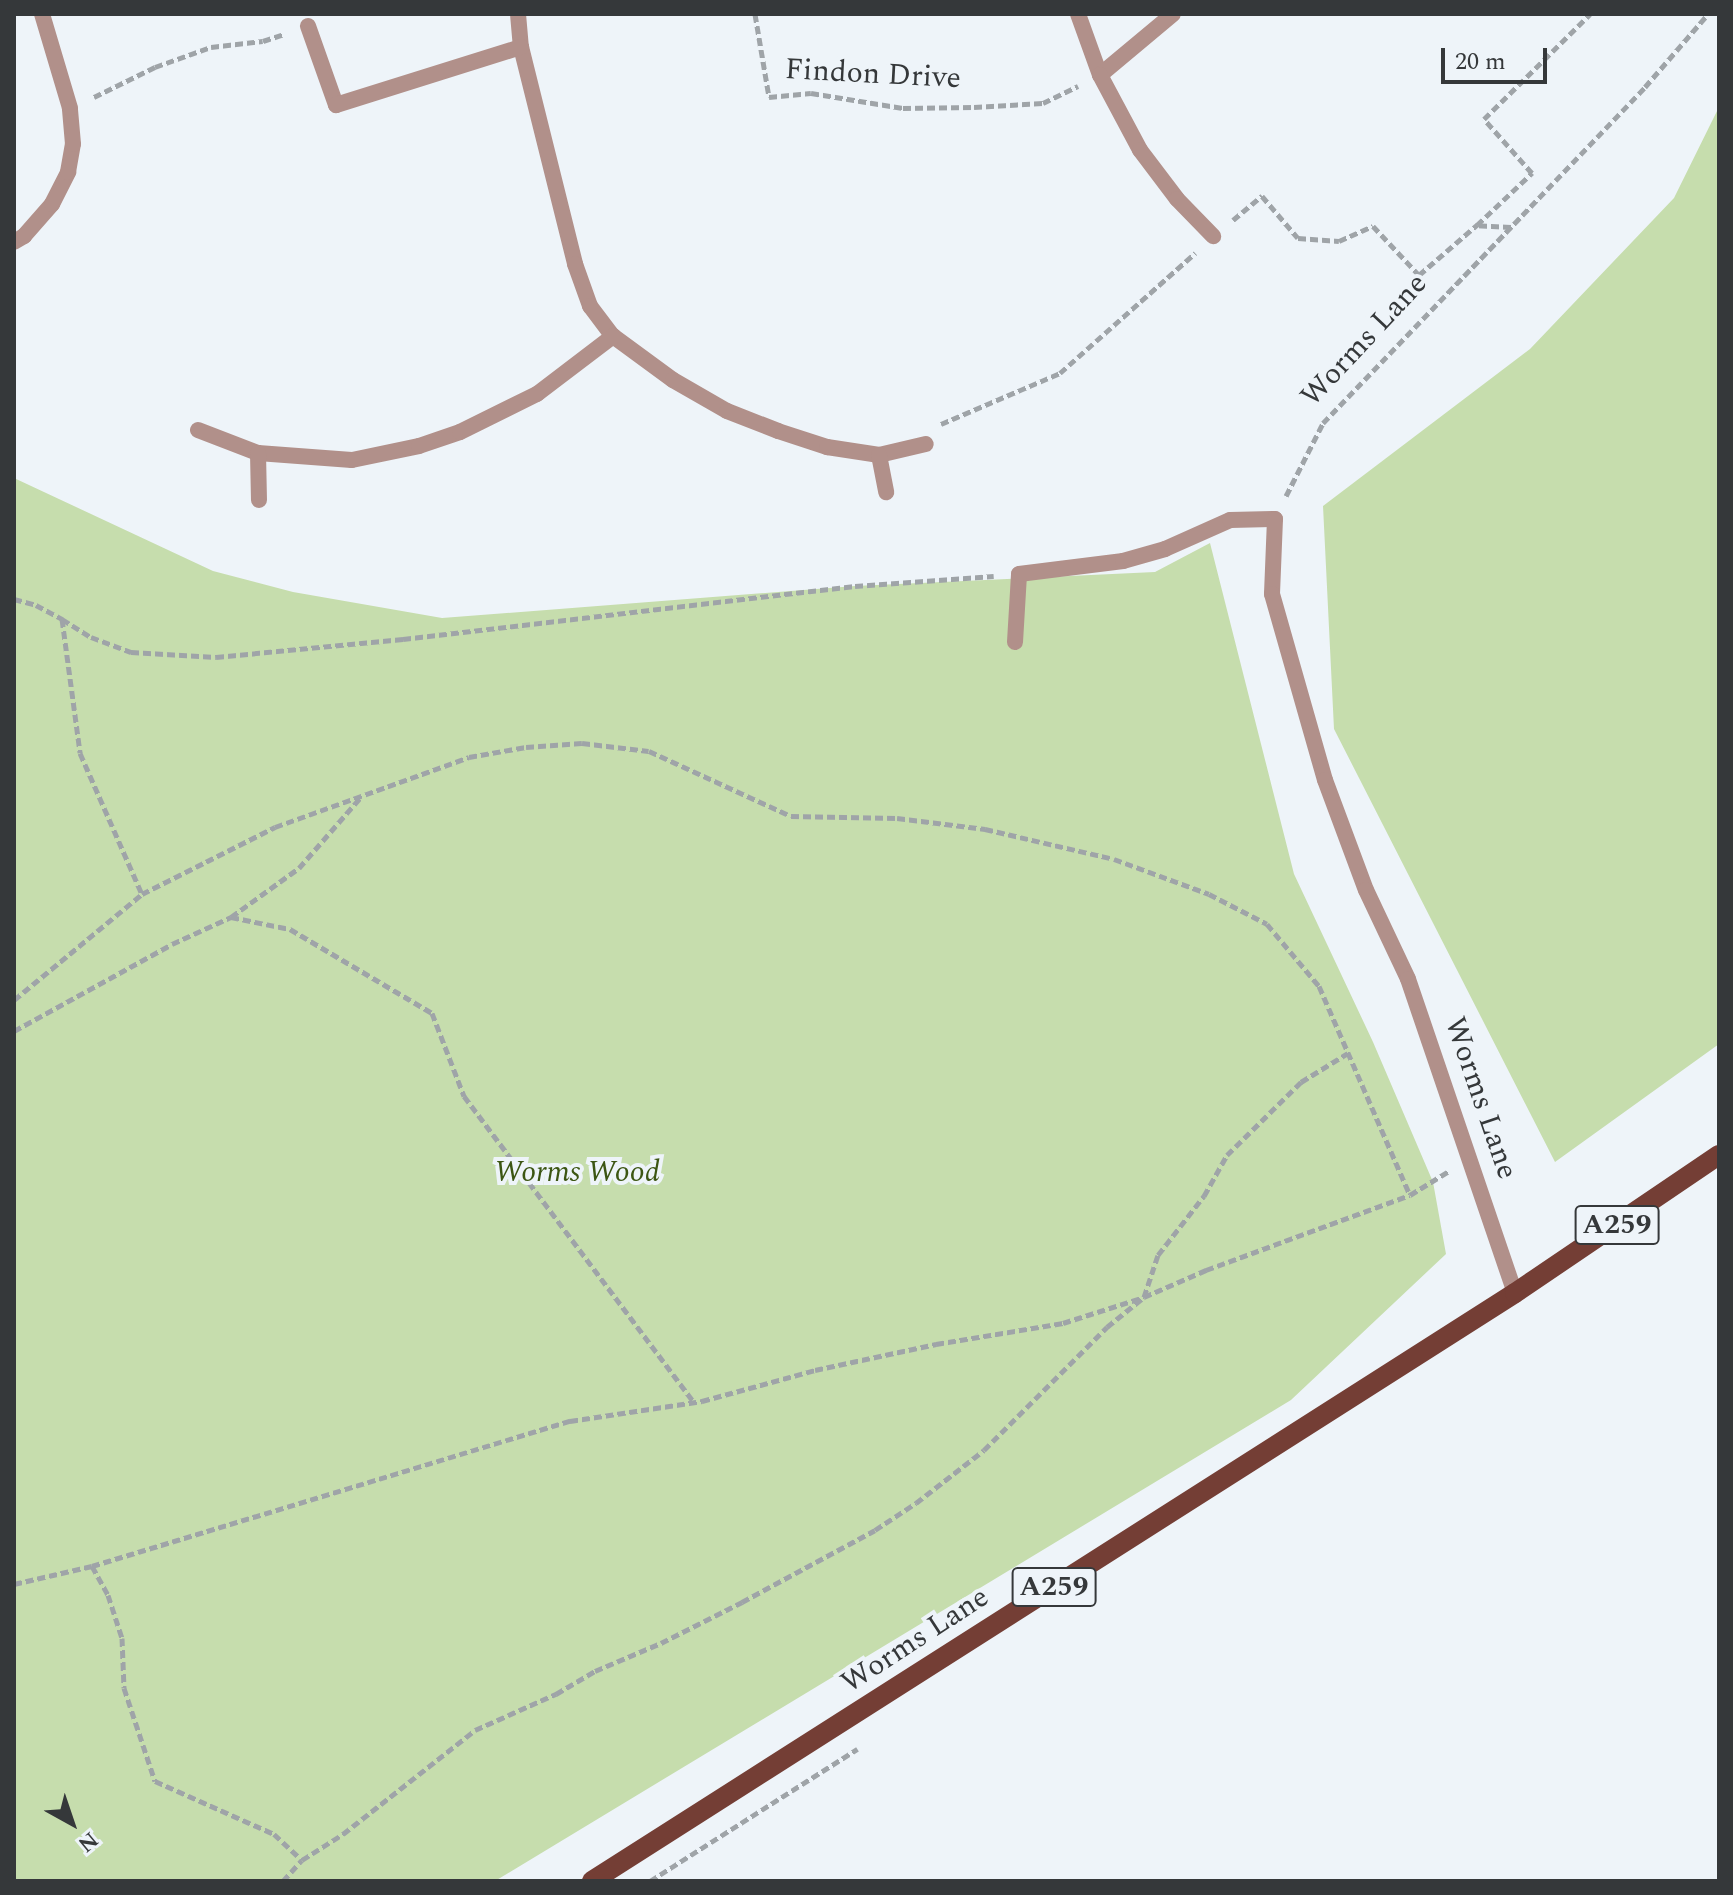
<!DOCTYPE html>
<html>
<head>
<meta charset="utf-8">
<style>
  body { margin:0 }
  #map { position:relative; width:1733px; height:1895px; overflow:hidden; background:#eef4f9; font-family:Spectral,serif }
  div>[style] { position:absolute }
  .green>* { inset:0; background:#c6ddad }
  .path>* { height:5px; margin-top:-2.5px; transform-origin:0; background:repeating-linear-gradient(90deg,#9fa4a8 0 8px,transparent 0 12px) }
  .lane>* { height:16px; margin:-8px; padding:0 8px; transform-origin:8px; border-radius:8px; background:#b1908a }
  .street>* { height:16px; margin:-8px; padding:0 8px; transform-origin:8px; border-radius:8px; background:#b1908a }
  .primary>* { height:20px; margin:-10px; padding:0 10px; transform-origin:10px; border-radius:10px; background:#743e35 }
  span { translate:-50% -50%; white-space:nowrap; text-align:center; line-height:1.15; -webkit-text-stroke:8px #eef4f9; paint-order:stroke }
  .shield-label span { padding:2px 6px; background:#eef4f9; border:2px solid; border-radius:6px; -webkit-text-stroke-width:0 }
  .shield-label { font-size:28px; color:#35383a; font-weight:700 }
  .street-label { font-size:30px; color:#35383a }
  .park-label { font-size:30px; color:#3c5613; font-style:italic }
  .frame { position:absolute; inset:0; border:16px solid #35383a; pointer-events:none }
  .north { position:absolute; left:32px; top:1783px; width:80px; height:80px; -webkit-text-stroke:6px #eef4f9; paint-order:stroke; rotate:140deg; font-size:22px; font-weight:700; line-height:32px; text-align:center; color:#35383a }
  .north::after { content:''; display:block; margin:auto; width:28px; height:36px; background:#35383a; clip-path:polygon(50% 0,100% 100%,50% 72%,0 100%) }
  .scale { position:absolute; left:1441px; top:48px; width:106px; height:36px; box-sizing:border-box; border:4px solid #35383a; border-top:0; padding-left:10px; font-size:24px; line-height:28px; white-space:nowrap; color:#35383a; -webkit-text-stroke:6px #eef4f9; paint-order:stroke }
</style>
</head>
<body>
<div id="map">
  <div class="green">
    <i style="clip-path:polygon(1719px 107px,1719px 1044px,1555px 1162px,1334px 729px,1323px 506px,1530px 349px,1674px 198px)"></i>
    <i style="clip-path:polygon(14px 478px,213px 571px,293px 592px,442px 618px,855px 586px,1155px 572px,1210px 543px,1294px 874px,1373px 1042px,1433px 1182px,1446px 1254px,1291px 1400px,495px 1881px,14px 1881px)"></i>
  </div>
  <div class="path">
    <i style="left:755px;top:14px;width:84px;rotate:80.4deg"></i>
    <i style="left:769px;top:97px;width:42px;rotate:-5.4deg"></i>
    <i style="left:811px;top:93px;width:93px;rotate:9.3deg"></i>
    <i style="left:903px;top:108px;width:71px;rotate:-0.8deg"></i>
    <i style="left:974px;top:107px;width:69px;rotate:-3.3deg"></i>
    <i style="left:1043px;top:103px;width:39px;rotate:-26deg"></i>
    <i style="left:94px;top:97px;width:68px;rotate:-26.2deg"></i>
    <i style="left:155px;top:67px;width:59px;rotate:-19.7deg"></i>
    <i style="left:211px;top:47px;width:52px;rotate:-6.6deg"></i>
    <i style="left:263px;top:41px;width:22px;rotate:-18deg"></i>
    <i style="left:1233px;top:220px;width:38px;rotate:-40deg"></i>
    <i style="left:1262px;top:196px;width:55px;rotate:49.4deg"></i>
    <i style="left:1298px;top:238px;width:41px;rotate:4.2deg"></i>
    <i style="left:1339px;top:241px;width:37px;rotate:-24deg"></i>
    <i style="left:1373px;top:226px;width:67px;rotate:46.8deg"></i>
    <i style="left:1419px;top:275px;width:77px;rotate:-40.8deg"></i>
    <i style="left:1511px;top:227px;width:34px;rotate:-177deg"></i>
    <i style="left:1477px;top:225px;width:76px;rotate:-43.4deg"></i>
    <i style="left:1532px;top:173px;width:72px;rotate:-131.6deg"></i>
    <i style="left:1484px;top:119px;width:149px;rotate:-44.7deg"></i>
    <i style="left:941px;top:424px;width:129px;rotate:-23.2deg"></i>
    <i style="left:1060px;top:373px;width:181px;rotate:-41.6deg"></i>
    <i style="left:1286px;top:496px;width:82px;rotate:-63.1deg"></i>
    <i style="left:1323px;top:423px;width:465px;rotate:-46.2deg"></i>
    <i style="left:1645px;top:87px;width:96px;rotate:-49.2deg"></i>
    <i style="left:14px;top:599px;width:23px;rotate:15deg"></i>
    <i style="left:36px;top:605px;width:30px;rotate:28deg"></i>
    <i style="left:62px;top:619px;width:135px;rotate:82.3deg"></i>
    <i style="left:80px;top:753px;width:154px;rotate:66.3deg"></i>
    <i style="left:62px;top:619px;width:34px;rotate:32deg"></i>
    <i style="left:91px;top:637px;width:43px;rotate:20.6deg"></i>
    <i style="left:131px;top:652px;width:85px;rotate:3.4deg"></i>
    <i style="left:216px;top:657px;width:188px;rotate:-5.5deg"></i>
    <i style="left:403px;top:639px;width:455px;rotate:-6.7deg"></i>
    <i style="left:855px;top:586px;width:139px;rotate:-4.1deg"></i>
    <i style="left:231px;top:917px;width:60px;rotate:11.5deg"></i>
    <i style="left:290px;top:929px;width:165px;rotate:30.6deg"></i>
    <i style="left:432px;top:1013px;width:89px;rotate:68.9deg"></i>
    <i style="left:464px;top:1096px;width:383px;rotate:53.1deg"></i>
    <i style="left:14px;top:1000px;width:166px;rotate:-39.6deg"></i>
    <i style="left:142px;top:894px;width:149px;rotate:-26.7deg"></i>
    <i style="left:275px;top:827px;width:206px;rotate:-19.8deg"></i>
    <i style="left:469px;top:757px;width:58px;rotate:-10deg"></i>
    <i style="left:526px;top:747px;width:56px;rotate:-4.1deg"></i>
    <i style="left:582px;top:743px;width:67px;rotate:6.8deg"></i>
    <i style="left:649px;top:751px;width:156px;rotate:24.6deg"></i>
    <i style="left:791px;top:816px;width:106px;rotate:1.1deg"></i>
    <i style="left:897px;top:818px;width:89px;rotate:7.1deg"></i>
    <i style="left:985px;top:829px;width:132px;rotate:13.1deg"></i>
    <i style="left:1114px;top:859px;width:101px;rotate:20.2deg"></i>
    <i style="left:1209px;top:894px;width:65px;rotate:27.3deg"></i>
    <i style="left:1267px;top:924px;width:81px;rotate:50deg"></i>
    <i style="left:1319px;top:986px;width:228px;rotate:66.5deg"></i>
    <i style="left:14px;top:1031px;width:180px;rotate:-28.8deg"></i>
    <i style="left:172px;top:944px;width:65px;rotate:-24.6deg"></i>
    <i style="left:231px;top:917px;width:84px;rotate:-35.8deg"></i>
    <i style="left:299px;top:868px;width:94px;rotate:-48.9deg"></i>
    <i style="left:92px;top:1566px;width:33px;rotate:61deg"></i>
    <i style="left:108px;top:1595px;width:45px;rotate:72deg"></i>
    <i style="left:122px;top:1638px;width:50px;rotate:87.7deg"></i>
    <i style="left:124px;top:1688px;width:98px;rotate:71.6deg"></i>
    <i style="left:155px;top:1781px;width:130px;rotate:24deg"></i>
    <i style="left:274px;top:1834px;width:38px;rotate:43deg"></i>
    <i style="left:302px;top:1860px;width:49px;rotate:-32.4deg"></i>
    <i style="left:343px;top:1834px;width:168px;rotate:-38.2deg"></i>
    <i style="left:475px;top:1730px;width:89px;rotate:-24deg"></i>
    <i style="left:556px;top:1694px;width:45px;rotate:-30.5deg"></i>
    <i style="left:595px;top:1671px;width:72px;rotate:-23deg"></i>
    <i style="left:661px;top:1643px;width:91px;rotate:-26.8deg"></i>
    <i style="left:742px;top:1602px;width:151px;rotate:-28.4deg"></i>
    <i style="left:875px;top:1530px;width:49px;rotate:-33.4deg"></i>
    <i style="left:916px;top:1503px;width:86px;rotate:-37.9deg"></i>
    <i style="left:984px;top:1450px;width:174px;rotate:-45deg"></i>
    <i style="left:1107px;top:1327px;width:48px;rotate:-39deg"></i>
    <i style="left:1144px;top:1297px;width:44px;rotate:-71.6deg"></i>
    <i style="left:1158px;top:1255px;width:75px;rotate:-52.1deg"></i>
    <i style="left:1204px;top:1196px;width:47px;rotate:-60.7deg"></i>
    <i style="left:1227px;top:1155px;width:104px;rotate:-44.6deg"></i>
    <i style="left:1301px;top:1082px;width:55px;rotate:-31.7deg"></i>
    <i style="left:14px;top:1584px;width:80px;rotate:-13deg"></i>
    <i style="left:92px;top:1566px;width:500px;rotate:-16.9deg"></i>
    <i style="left:570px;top:1421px;width:134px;rotate:-8.6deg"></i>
    <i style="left:702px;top:1401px;width:117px;rotate:-15.3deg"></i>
    <i style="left:815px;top:1370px;width:124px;rotate:-12.1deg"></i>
    <i style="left:936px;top:1344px;width:129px;rotate:-9.4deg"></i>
    <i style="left:1063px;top:1323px;width:85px;rotate:-17.8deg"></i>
    <i style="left:1144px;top:1297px;width:68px;rotate:-23.5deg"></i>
    <i style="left:1206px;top:1270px;width:217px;rotate:-20.2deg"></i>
    <i style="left:1410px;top:1195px;width:46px;rotate:-31.6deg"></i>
    <i style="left:283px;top:1881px;width:28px;rotate:-48deg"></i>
    <i style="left:650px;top:1881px;width:246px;rotate:-32.5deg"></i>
  </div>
  <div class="lane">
    <i style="left:1015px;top:642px;width:68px;rotate:-86.6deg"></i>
    <i style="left:1019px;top:574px;width:105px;rotate:-7.1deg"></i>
    <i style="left:1123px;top:561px;width:44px;rotate:-15.9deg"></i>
    <i style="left:1165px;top:549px;width:71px;rotate:-24deg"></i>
    <i style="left:1230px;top:520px;width:45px;rotate:-1.3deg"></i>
    <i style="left:1275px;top:519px;width:75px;rotate:92.3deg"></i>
    <i style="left:1272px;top:594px;width:193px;rotate:74.1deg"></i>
    <i style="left:1325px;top:780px;width:117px;rotate:69.6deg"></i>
    <i style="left:1366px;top:890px;width:98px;rotate:64.7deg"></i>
    <i style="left:1408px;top:979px;width:332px;rotate:71.2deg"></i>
  </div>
  <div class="street">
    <i style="left:518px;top:14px;width:33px;rotate:85deg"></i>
    <i style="left:521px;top:47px;width:224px;rotate:76deg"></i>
    <i style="left:575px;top:264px;width:45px;rotate:70.3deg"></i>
    <i style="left:590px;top:306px;width:38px;rotate:53deg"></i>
    <i style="left:613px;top:336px;width:74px;rotate:36.3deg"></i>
    <i style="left:673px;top:380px;width:62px;rotate:29.9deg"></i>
    <i style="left:727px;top:411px;width:55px;rotate:21.4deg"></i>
    <i style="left:778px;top:431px;width:52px;rotate:18.1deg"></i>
    <i style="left:827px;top:447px;width:53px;rotate:8.7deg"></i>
    <i style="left:879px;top:455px;width:48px;rotate:-13.2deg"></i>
    <i style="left:1078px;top:14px;width:65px;rotate:70.2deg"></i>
    <i style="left:1100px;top:75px;width:95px;rotate:-39.9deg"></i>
    <i style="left:308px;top:26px;width:84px;rotate:70.5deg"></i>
    <i style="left:336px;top:105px;width:194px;rotate:-17.4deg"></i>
    <i style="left:1100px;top:75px;width:85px;rotate:61.9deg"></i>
    <i style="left:1140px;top:150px;width:61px;rotate:52.9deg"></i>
    <i style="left:1177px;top:199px;width:52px;rotate:45.8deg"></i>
    <i style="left:14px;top:242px;width:12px;rotate:-31deg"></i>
    <i style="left:24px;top:236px;width:43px;rotate:-48.8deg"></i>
    <i style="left:52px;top:204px;width:36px;rotate:-63deg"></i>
    <i style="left:68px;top:172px;width:28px;rotate:-80deg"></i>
    <i style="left:73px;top:144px;width:36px;rotate:-95deg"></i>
    <i style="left:70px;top:108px;width:98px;rotate:-106.6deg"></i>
    <i style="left:198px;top:430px;width:64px;rotate:21deg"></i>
    <i style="left:258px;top:453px;width:94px;rotate:4.3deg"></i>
    <i style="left:352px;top:460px;width:68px;rotate:-11.8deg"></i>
    <i style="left:419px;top:446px;width:43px;rotate:-18.9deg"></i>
    <i style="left:460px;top:432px;width:86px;rotate:-26.3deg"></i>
    <i style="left:537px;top:394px;width:96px;rotate:-37.3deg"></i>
    <i style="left:258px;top:453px;width:47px;rotate:88.8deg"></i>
    <i style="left:879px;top:455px;width:38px;rotate:79deg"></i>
  </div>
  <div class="primary">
    <i style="left:592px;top:1881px;width:1094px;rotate:-32.5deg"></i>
    <i style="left:1515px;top:1293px;width:246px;rotate:-34.1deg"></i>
  </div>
  <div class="shield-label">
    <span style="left:1617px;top:1225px">A259</span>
    <span style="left:1054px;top:1587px">A259</span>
  </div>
  <div class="street-label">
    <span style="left:873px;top:74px;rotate:3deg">Findon Drive</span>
    <span style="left:1364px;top:340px;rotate:-47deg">Worms Lane</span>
    <span style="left:1481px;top:1098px;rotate:71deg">Worms Lane</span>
    <span style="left:915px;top:1640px;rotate:-33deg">Worms Lane</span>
  </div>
  <div class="park-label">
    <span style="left:577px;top:1172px">Worms Wood</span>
  </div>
  <div class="frame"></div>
  <div class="north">N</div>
  <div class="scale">20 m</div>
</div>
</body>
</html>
